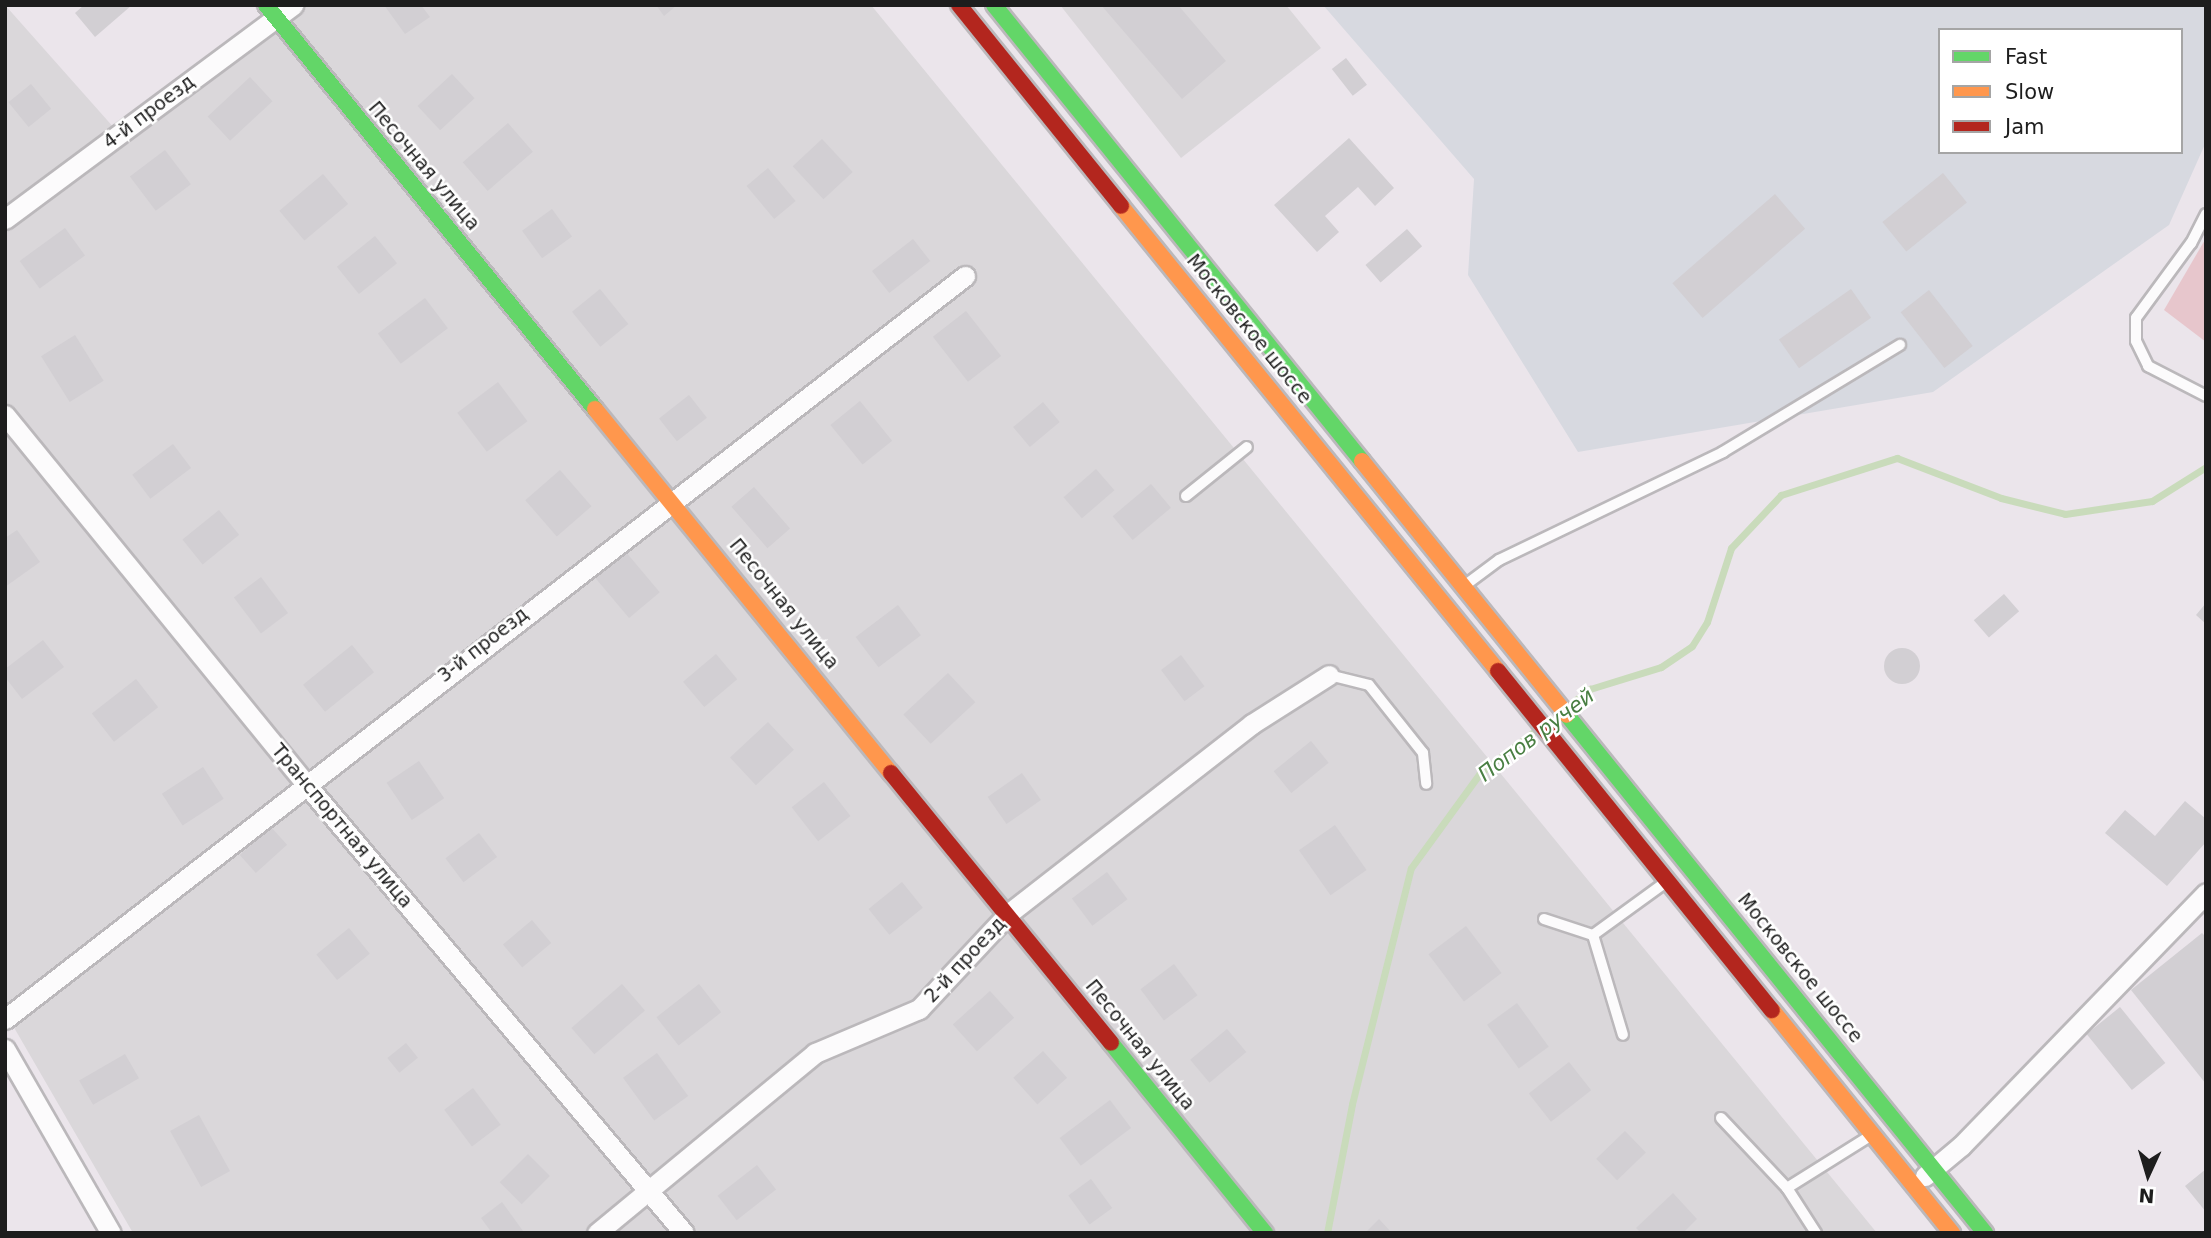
<!DOCTYPE html>
<html>
<head>
<meta charset="utf-8">
<style>
  body { margin:0 }
  #map { position:relative; width:2211px; height:1238px; overflow:hidden; background:#ebe5eb; font-family:"DejaVu Sans",sans-serif }
  div>[style] { position:absolute }
  .residential>* { inset:0; background:#dad7da }
  .industrial>* { inset:0; background:#d7d9e0 }
  .grass>* { inset:0; background:#e7c6cc }
  .stream>* { height:7px; margin:-3.5px; padding:0 3.5px; transform-origin:3.5px; border-radius:3.5px; background:#c9dbbb }
  .building>* { inset:0; background:#d2cfd3; transform-origin:0 0 }
  .round { border-radius:50% }
  .roads { filter:drop-shadow(2px 0 #bbb8bb) drop-shadow(-2px 0 #bbb8bb) drop-shadow(0 2px #bbb8bb) drop-shadow(0 -2px #bbb8bb) }
  .lane>* { height:10px; margin:-5px; padding:0 5px; transform-origin:5px; border-radius:5px; background:#fcfbfc }
  .street>* { height:19px; margin:-9.5px; padding:0 9.5px; transform-origin:9.5px; border-radius:9.5px; background:#fcfbfc }
  .fast>* { height:16px; margin:-8px; padding:0 8px; transform-origin:8px; border-radius:8px; background:#63d668 }
  .slow>* { height:16px; margin:-8px; padding:0 8px; transform-origin:8px; border-radius:8px; background:#ff974d }
  .jam>* { height:16px; margin:-8px; padding:0 8px; transform-origin:8px; border-radius:8px; background:#b3261e }
  span { translate:-50% -50%; white-space:nowrap; text-align:center; line-height:1.15; -webkit-text-stroke:5px #fff; paint-order:stroke }
  .street-label { font-size:19px; color:#1d1d1d }
  .water-label { font-size:21px; color:#497f42; font-style:italic }
  .frame { position:absolute; inset:0; border:7px solid #1d1d1d; pointer-events:none }
  .legend { position:absolute; left:1938px; top:28px; width:245px; height:126px; box-sizing:border-box; background:#fff; border:2px solid #a5a5a5; margin:0; padding:9px 12px; list-style:none; font-size:21px; color:#1d1d1d }
  .legend li { display:flex; align-items:center; gap:14px; height:35px }
  .legend b { width:35px; border:2px solid #a5a5a5 }
  .north { position:absolute; left:2113px; top:1140px; width:70px; height:70px; -webkit-text-stroke:5px #fff; paint-order:stroke; rotate:184deg; font-size:19px; font-weight:700; line-height:28px; text-align:center; color:#1d1d1d }
  .north::after { content:''; display:block; margin:auto; width:24px; height:32px; background:#1d1d1d; clip-path:polygon(50% 0,100% 100%,50% 72%,0 100%) }
</style>
</head>
<body>
<div id="map">
  <div class="residential">
    <i style="clip-path:polygon(5px 5px,123px 138px,303px 5px,871px 5px,1877px 1233px,133px 1233px,5px 1012px)"></i>
    <i style="clip-path:polygon(1060px 5px,1286px 5px,1321px 48px,1181px 158px)"></i>
  </div>
  <div class="industrial">
    <i style="clip-path:polygon(evenodd,1323px 5px,2206px 5px,2206px 142px,2169px 225px,1933px 392px,1578px 452px,1468px 275px,1474px 179px,1323px 5px,1940px 30px,2181px 30px,2181px 152px,1940px 152px,1940px 30px)"></i>
  </div>
  <div class="grass">
    <i style="clip-path:polygon(2206px 238px,2206px 342px,2164px 310px)"></i>
  </div>
  <div class="stream">
    <i style="left:1568px;top:706px;width:28px;rotate:-38deg"></i>
    <i style="left:1590px;top:689px;width:74px;rotate:-17.2deg"></i>
    <i style="left:1661px;top:667px;width:37px;rotate:-34deg"></i>
    <i style="left:1692px;top:646px;width:28px;rotate:-58deg"></i>
    <i style="left:1707px;top:622px;width:78px;rotate:-72deg"></i>
    <i style="left:1731px;top:548px;width:73px;rotate:-46.7deg"></i>
    <i style="left:1781px;top:495px;width:122px;rotate:-17.7deg"></i>
    <i style="left:1897px;top:458px;width:111px;rotate:21deg"></i>
    <i style="left:2001px;top:498px;width:66px;rotate:14deg"></i>
    <i style="left:2065px;top:514px;width:88px;rotate:-8.5deg"></i>
    <i style="left:2152px;top:501px;width:64px;rotate:-32.2deg"></i>
    <i style="left:1327px;top:1233px;width:131px;rotate:-79deg"></i>
    <i style="left:1352px;top:1104px;width:243px;rotate:-76deg"></i>
    <i style="left:1411px;top:868px;width:117px;rotate:-54deg"></i>
    <i style="left:1480px;top:773px;width:71px;rotate:-37.5deg"></i>
  </div>
  <div class="building">
    <i style="clip-path:polygon(84px 5px,132px 5px,95px 37px,75px 13px)"></i>
    <i style="clip-path:polygon(384px 5px,421px 5px,430px 17px,405px 34px)"></i>
    <i style="clip-path:polygon(656px 5px,677px 5px,664px 16px)"></i>
    <i style="clip-path:polygon(1101px 5px,1178px 5px,1226px 61px,1182px 99px)"></i>
    <i style="left:1346px;top:58px;width:34px;height:18px;rotate:52deg"></i>
    <i style="left:452px;top:74px;width:33px;height:47px;rotate:47deg"></i>
    <i style="left:250px;top:77px;width:33px;height:58px;rotate:47deg"></i>
    <i style="left:31px;top:84px;width:32px;height:29px;rotate:51deg"></i>
    <i style="left:508px;top:123px;width:38px;height:60px;rotate:49deg"></i>
    <i style="clip-path:polygon(1349px 138px,1394px 188px,1375px 206px,1358px 187px,1325px 216px,1339px 232px,1317px 252px,1274px 205px)"></i>
    <i style="left:822px;top:139px;width:45px;height:40px;rotate:47deg"></i>
    <i style="left:165px;top:150px;width:43px;height:44px;rotate:53deg"></i>
    <i style="left:768px;top:168px;width:43px;height:28px;rotate:50deg"></i>
    <i style="left:1943px;top:173px;width:38px;height:78px;rotate:51deg"></i>
    <i style="left:323px;top:174px;width:39px;height:57px;rotate:50deg"></i>
    <i style="left:1775px;top:194px;width:46px;height:136px;rotate:49deg"></i>
    <i style="left:552px;top:209px;width:34px;height:37px;rotate:54deg"></i>
    <i style="left:65px;top:228px;width:34px;height:56px;rotate:54deg"></i>
    <i style="left:1407px;top:229px;width:23px;height:55px;rotate:49deg"></i>
    <i style="left:375px;top:236px;width:35px;height:49px;rotate:51deg"></i>
    <i style="left:913px;top:239px;width:28px;height:52px;rotate:52deg"></i>
    <i style="left:600px;top:289px;width:45px;height:36px;rotate:51deg"></i>
    <i style="left:1851px;top:289px;width:35px;height:88px;rotate:55deg"></i>
    <i style="left:1929px;top:290px;width:71px;height:36px;rotate:52deg"></i>
    <i style="left:425px;top:298px;width:38px;height:59px;rotate:53deg"></i>
    <i style="left:966px;top:311px;width:57px;height:42px;rotate:52deg"></i>
    <i style="left:75px;top:335px;width:54px;height:40px;rotate:58deg"></i>
    <i style="left:498px;top:382px;width:49px;height:51px;rotate:53deg"></i>
    <i style="left:689px;top:395px;width:29px;height:38px;rotate:52deg"></i>
    <i style="left:860px;top:401px;width:51px;height:38px;rotate:51deg"></i>
    <i style="left:1043px;top:402px;width:26px;height:39px;rotate:50deg"></i>
    <i style="left:173px;top:444px;width:30px;height:51px;rotate:53deg"></i>
    <i style="left:1096px;top:469px;width:28px;height:43px;rotate:49deg"></i>
    <i style="left:560px;top:470px;width:48px;height:46px;rotate:49deg"></i>
    <i style="left:1151px;top:484px;width:31px;height:50px;rotate:50deg"></i>
    <i style="left:754px;top:487px;width:55px;height:30px;rotate:49deg"></i>
    <i style="left:219px;top:510px;width:32px;height:47px;rotate:51deg"></i>
    <i style="clip-path:polygon(17px 530px,40px 562px,5px 587px,5px 538px)"></i>
    <i style="left:625px;top:551px;width:54px;height:40px;rotate:50deg"></i>
    <i style="left:261px;top:577px;width:45px;height:34px;rotate:53deg"></i>
    <i style="left:2004px;top:594px;width:23px;height:40px;rotate:49deg"></i>
    <i style="clip-path:polygon(2206px 603px,2206px 624px,2196px 615px)"></i>
    <i style="left:898px;top:605px;width:38px;height:53px;rotate:53deg"></i>
    <i style="clip-path:polygon(43px 640px,64px 667px,22px 699px,5px 677px,5px 669px)"></i>
    <i style="left:352px;top:645px;width:35px;height:63px;rotate:51deg"></i>
    <i class="round" style="left:1884px;top:648px;width:36px;height:36px"></i>
    <i style="left:716px;top:654px;width:33px;height:43px;rotate:50deg"></i>
    <i style="left:1181px;top:655px;width:39px;height:25px;rotate:53deg"></i>
    <i style="left:948px;top:673px;width:40px;height:61px;rotate:47deg"></i>
    <i style="left:136px;top:679px;width:36px;height:56px;rotate:52deg"></i>
    <i style="left:768px;top:722px;width:38px;height:52px;rotate:47deg"></i>
    <i style="left:1311px;top:741px;width:28px;height:48px;rotate:51deg"></i>
    <i style="left:419px;top:761px;width:45px;height:39px;rotate:56deg"></i>
    <i style="left:203px;top:767px;width:38px;height:49px;rotate:57deg"></i>
    <i style="left:1022px;top:773px;width:33px;height:42px;rotate:55deg"></i>
    <i style="left:824px;top:782px;width:43px;height:41px;rotate:52deg"></i>
    <i style="clip-path:polygon(2185px 801px,2206px 819px,2206px 842px,2167px 886px,2105px 833px,2125px 810px,2155px 836px)"></i>
    <i style="left:1335px;top:825px;width:55px;height:44px;rotate:55deg"></i>
    <i style="left:271px;top:827px;width:24px;height:42px;rotate:48deg"></i>
    <i style="left:479px;top:833px;width:30px;height:42px;rotate:53deg"></i>
    <i style="left:1107px;top:872px;width:34px;height:44px;rotate:53deg"></i>
    <i style="left:902px;top:882px;width:33px;height:43px;rotate:51deg"></i>
    <i style="left:532px;top:920px;width:30px;height:38px;rotate:50deg"></i>
    <i style="left:1466px;top:926px;width:59px;height:47px;rotate:53deg"></i>
    <i style="left:349px;top:928px;width:33px;height:42px;rotate:51deg"></i>
    <i style="clip-path:polygon(2202px 933px,2206px 937px,2206px 1084px,2131px 990px)"></i>
    <i style="left:1174px;top:964px;width:39px;height:42px;rotate:53deg"></i>
    <i style="left:622px;top:984px;width:35px;height:67px;rotate:49deg"></i>
    <i style="left:699px;top:984px;width:36px;height:54px;rotate:52deg"></i>
    <i style="left:990px;top:991px;width:36px;height:50px;rotate:48deg"></i>
    <i style="left:1517px;top:1003px;width:54px;height:37px;rotate:54deg"></i>
    <i style="left:2120px;top:1007px;width:72px;height:43px;rotate:51deg"></i>
    <i style="left:1227px;top:1029px;width:30px;height:48px;rotate:50deg"></i>
    <i style="left:406px;top:1043px;width:19px;height:24px;rotate:51deg"></i>
    <i style="left:1043px;top:1051px;width:36px;height:40px;rotate:48deg"></i>
    <i style="left:657px;top:1053px;width:53px;height:42px;rotate:54deg"></i>
    <i style="left:125px;top:1054px;width:28px;height:53px;rotate:60deg"></i>
    <i style="left:1569px;top:1062px;width:36px;height:51px;rotate:52deg"></i>
    <i style="left:473px;top:1088px;width:46px;height:36px;rotate:53deg"></i>
    <i style="left:1110px;top:1100px;width:35px;height:63px;rotate:53deg"></i>
    <i style="left:199px;top:1115px;width:64px;height:33px;rotate:61deg"></i>
    <i style="left:1625px;top:1131px;width:30px;height:40px;rotate:46deg"></i>
    <i style="left:528px;top:1154px;width:31px;height:40px;rotate:45deg"></i>
    <i style="left:757px;top:1165px;width:31px;height:50px;rotate:52deg"></i>
    <i style="clip-path:polygon(2206px 1169px,2206px 1212px,2185px 1186px)"></i>
    <i style="left:1091px;top:1179px;width:36px;height:28px;rotate:54deg"></i>
    <i style="clip-path:polygon(1673px 1193px,1697px 1219px,1683px 1233px,1641px 1233px,1636px 1228px)"></i>
    <i style="clip-path:polygon(502px 1202px,523px 1231px,521px 1233px,492px 1233px,481px 1218px)"></i>
    <i style="clip-path:polygon(1379px 1219px,1392px 1233px,1365px 1233px)"></i>
  </div>
  <div class="roads">
    <div class="lane">
      <i style="left:2206px;top:214px;width:33px;rotate:117deg"></i>
      <i style="left:2191px;top:243px;width:93px;rotate:126.3deg"></i>
      <i style="left:2136px;top:318px;width:23px;rotate:90deg"></i>
      <i style="left:2136px;top:341px;width:28px;rotate:64deg"></i>
      <i style="left:2148px;top:366px;width:65px;rotate:27.3deg"></i>
      <i style="left:1186px;top:496px;width:78px;rotate:-38.8deg"></i>
      <i style="left:1464px;top:586px;width:44px;rotate:-36.6deg"></i>
      <i style="left:1499px;top:560px;width:249px;rotate:-25.7deg"></i>
      <i style="left:1723px;top:452px;width:207px;rotate:-31.2deg"></i>
      <i style="left:1329px;top:675px;width:41px;rotate:14deg"></i>
      <i style="left:1369px;top:685px;width:87px;rotate:51.5deg"></i>
      <i style="left:1423px;top:753px;width:31px;rotate:84deg"></i>
      <i style="left:1544px;top:919px;width:52px;rotate:18.1deg"></i>
      <i style="left:1593px;top:935px;width:104px;rotate:73.3deg"></i>
      <i style="left:1593px;top:935px;width:90px;rotate:-36deg"></i>
      <i style="left:1721px;top:1118px;width:96px;rotate:46.7deg"></i>
      <i style="left:1787px;top:1188px;width:54px;rotate:57.2deg"></i>
      <i style="left:1787px;top:1188px;width:98px;rotate:-32.1deg"></i>
    </div>
    <div class="street">
      <i style="left:5px;top:219px;width:359px;rotate:-36.6deg"></i>
      <i style="left:5px;top:415px;width:475px;rotate:50.8deg"></i>
      <i style="left:305px;top:783px;width:588px;rotate:49.9deg"></i>
      <i style="left:5px;top:1019px;width:1214px;rotate:-37.74deg"></i>
      <i style="left:5px;top:1049px;width:212px;rotate:60.1deg"></i>
      <i style="left:1925px;top:1176px;width:47px;rotate:-39.8deg"></i>
      <i style="left:1961px;top:1146px;width:352px;rotate:-45.9deg"></i>
      <i style="left:597px;top:1233px;width:283px;rotate:-39.5deg"></i>
      <i style="left:815px;top:1053px;width:113px;rotate:-22.9deg"></i>
      <i style="left:919px;top:1009px;width:130px;rotate:-46.9deg"></i>
      <i style="left:1008px;top:914px;width:309px;rotate:-37.9deg"></i>
      <i style="left:1252px;top:724px;width:91px;rotate:-32.5deg"></i>
    </div>
    <div class="fast">
      <i style="left:266px;top:5px;width:521px;rotate:50.84deg"></i>
      <i style="left:994px;top:5px;width:586px;rotate:51.1deg"></i>
      <i style="left:1567px;top:715px;width:666px;rotate:51.1deg"></i>
      <i style="left:1111px;top:1043px;width:245px;rotate:51deg"></i>
    </div>
    <div class="slow">
      <i style="left:1121px;top:206px;width:599px;rotate:50.97deg"></i>
      <i style="left:595px;top:409px;width:469px;rotate:50.9deg"></i>
      <i style="left:1362px;top:461px;width:326px;rotate:51.1deg"></i>
      <i style="left:1772px;top:1010px;width:287px;rotate:51.1deg"></i>
    </div>
    <div class="jam">
      <i style="left:959px;top:5px;width:258px;rotate:51.1deg"></i>
      <i style="left:1498px;top:671px;width:436px;rotate:51.1deg"></i>
      <i style="left:891px;top:773px;width:348px;rotate:50.8deg"></i>
    </div>
  </div>
  <div class="street-label">
    <span style="left:149px;top:112px;rotate:-37deg">4-й проезд</span>
    <span style="left:424px;top:166px;rotate:50deg">Песочная улица</span>
    <span style="left:1249px;top:329px;rotate:51deg">Московское шоссе</span>
    <span style="left:784px;top:604px;rotate:51deg">Песочная улица</span>
    <span style="left:483px;top:645px;rotate:-38deg">3-й проезд</span>
    <span style="left:342px;top:826px;rotate:50deg">Транспортная улица</span>
    <span style="left:965px;top:960px;rotate:-47deg">2-й проезд</span>
    <span style="left:1800px;top:968px;rotate:51deg">Московское шоссе</span>
    <span style="left:1140px;top:1045px;rotate:51deg">Песочная улица</span>
  </div>
  <div class="water-label">
    <span style="left:1536px;top:735px;rotate:-37deg">Попов ручей</span>
  </div>
  <div class="frame"></div>
  <ul class="legend">
  <li><b style="height:9px;background:#63d668"></b>Fast</li>
  <li><b style="height:9px;background:#ff974d"></b>Slow</li>
  <li><b style="height:9px;background:#b3261e"></b>Jam</li>
  </ul>
  <div class="north">N</div>
</div>
</body>
</html>
